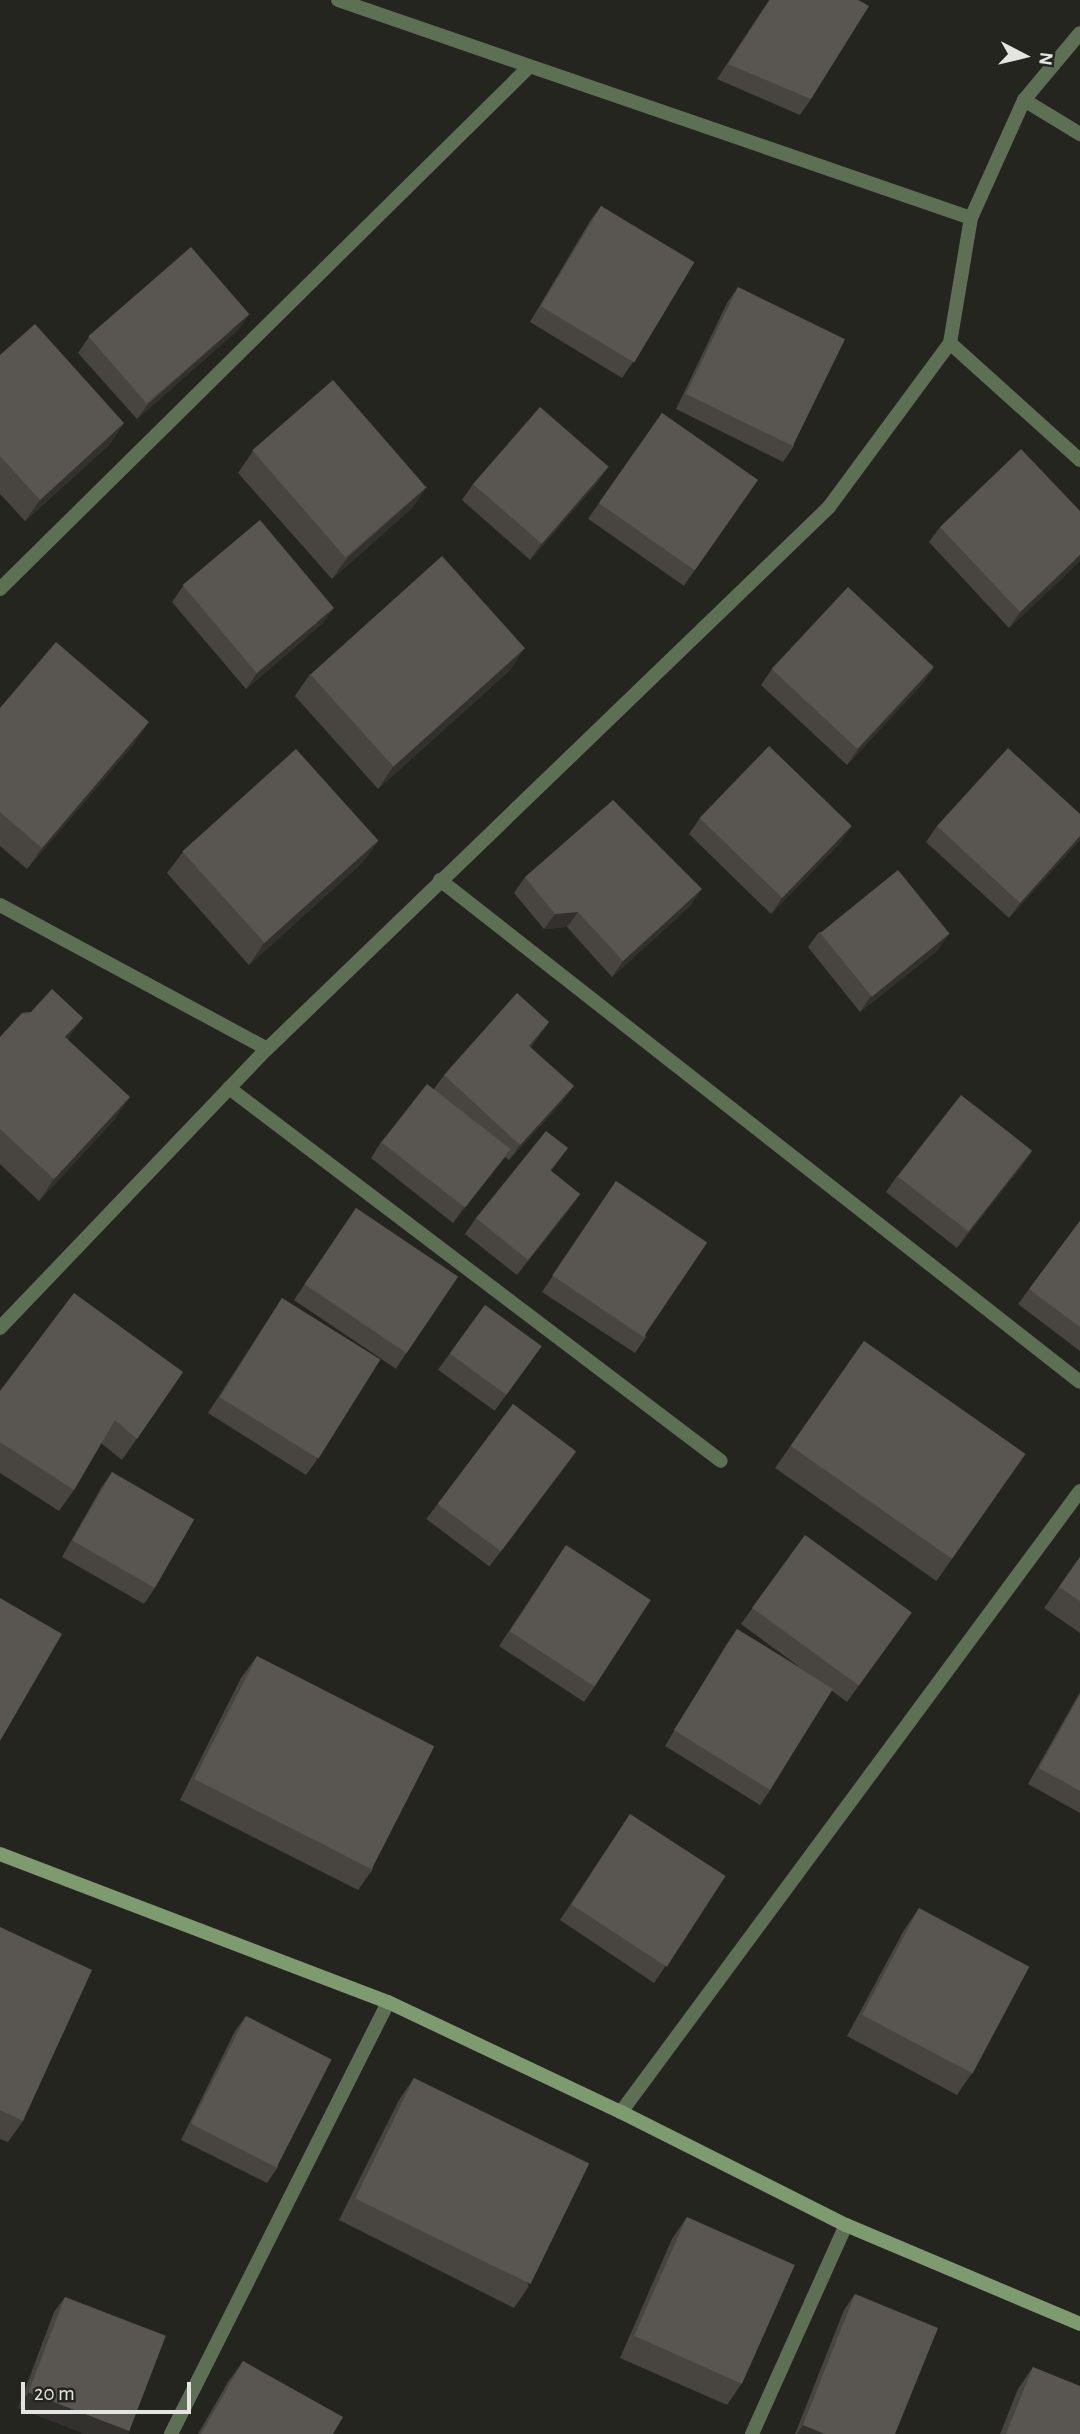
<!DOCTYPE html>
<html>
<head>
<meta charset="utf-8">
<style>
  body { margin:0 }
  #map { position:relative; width:1080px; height:2434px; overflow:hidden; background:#252520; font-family:"Alegreya Sans",sans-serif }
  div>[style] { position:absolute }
  .street>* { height:14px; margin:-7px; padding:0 7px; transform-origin:7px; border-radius:7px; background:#5e7054 }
  .secondary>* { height:14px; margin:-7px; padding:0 7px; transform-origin:7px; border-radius:7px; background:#7e9b6f }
  .wall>* { inset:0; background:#484541; transform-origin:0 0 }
  .shaded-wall>* { inset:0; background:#33312d }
  .building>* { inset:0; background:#595652; transform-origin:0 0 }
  span { translate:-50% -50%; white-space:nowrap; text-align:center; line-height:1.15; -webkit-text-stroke:6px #252520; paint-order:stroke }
  .north { position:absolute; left:989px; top:21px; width:70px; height:70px; -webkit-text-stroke:5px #252520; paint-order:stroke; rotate:97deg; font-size:19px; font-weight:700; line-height:28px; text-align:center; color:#e4e4e0 }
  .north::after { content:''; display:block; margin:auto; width:24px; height:32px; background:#e4e4e0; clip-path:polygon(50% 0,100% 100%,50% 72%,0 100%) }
  .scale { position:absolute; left:21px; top:2382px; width:170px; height:32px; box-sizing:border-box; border:4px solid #e4e4e0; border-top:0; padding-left:9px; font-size:21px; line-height:24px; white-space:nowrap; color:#e4e4e0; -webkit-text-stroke:5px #252520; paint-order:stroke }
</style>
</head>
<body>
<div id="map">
  <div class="street">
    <i style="left:338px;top:0;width:669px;rotate:19deg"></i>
    <i style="left:1024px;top:100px;width:66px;rotate:31.3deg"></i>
    <i style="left:950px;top:343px;width:175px;rotate:42deg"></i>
    <i style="left:0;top:589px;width:742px;rotate:-44.62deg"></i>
    <i style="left:440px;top:880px;width:813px;rotate:38.11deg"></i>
    <i style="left:0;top:905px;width:303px;rotate:28.3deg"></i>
    <i style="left:229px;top:1088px;width:617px;rotate:37.17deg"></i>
    <i style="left:0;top:1328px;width:386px;rotate:-46.3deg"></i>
    <i style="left:267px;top:1049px;width:781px;rotate:-43.96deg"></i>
    <i style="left:829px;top:507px;width:204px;rotate:-53.6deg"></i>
    <i style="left:950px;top:343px;width:127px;rotate:-80.5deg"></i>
    <i style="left:971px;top:218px;width:129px;rotate:-65.8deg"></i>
    <i style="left:1024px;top:100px;width:87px;rotate:-50.1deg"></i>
    <i style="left:621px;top:2112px;width:772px;rotate:-53.53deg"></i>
    <i style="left:171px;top:2434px;width:483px;rotate:-63.3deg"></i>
    <i style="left:752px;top:2434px;width:229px;rotate:-65.8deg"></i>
  </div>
  <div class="secondary">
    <i style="left:0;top:1854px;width:415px;rotate:20.9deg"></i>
    <i style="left:388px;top:2002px;width:258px;rotate:25.3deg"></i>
    <i style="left:621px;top:2112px;width:252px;rotate:26.7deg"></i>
    <i style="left:846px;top:2225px;width:254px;rotate:22.9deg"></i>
  </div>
  <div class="wall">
    <i style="clip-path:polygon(769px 0,858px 0,811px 99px,800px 115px,717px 79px)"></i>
    <i style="clip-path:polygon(601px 206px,633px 362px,622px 378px,530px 322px,590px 221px)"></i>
    <i style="clip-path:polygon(738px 287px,794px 446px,783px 462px,676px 409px,727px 303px)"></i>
    <i style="clip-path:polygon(239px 329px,137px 419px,78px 353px,89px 337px)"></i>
    <i style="clip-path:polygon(0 355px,124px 423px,109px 445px,25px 521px,0 494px)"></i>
    <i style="left:662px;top:413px;width:117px;height:129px;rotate:35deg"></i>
    <i style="clip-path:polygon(253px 451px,427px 487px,412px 508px,332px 579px,238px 473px)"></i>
    <i style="clip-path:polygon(598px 482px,530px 560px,462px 500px,473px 484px)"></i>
    <i style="clip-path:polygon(940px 527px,1080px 561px,1009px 628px,929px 542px)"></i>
    <i style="clip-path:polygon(183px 586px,323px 623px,246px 689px,172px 602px)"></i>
    <i style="clip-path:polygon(934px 667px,923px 683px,847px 765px,761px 685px,772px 669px)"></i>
    <i style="clip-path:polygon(510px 670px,378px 789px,295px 696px,310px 674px)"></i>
    <i style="clip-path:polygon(0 708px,134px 744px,27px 869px,0 846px)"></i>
    <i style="clip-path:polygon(700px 818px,841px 842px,771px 914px,689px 834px)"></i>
    <i style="clip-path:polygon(937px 826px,1080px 840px,1009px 918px,926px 842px)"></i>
    <i style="clip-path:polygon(378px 841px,363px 862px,249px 965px,167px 873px,183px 852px)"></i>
    <i style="clip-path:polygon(525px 877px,691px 905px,612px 977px,567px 927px,544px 929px,514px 893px)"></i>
    <i style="clip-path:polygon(819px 932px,938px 950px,860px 1012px,808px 947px)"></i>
    <i style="clip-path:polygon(549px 1022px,531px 1047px,563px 1101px,509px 1160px,505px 1157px,453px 1223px,371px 1158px,381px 1142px,434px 1089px,444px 1075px)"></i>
    <i style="clip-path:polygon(0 1037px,68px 1039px,115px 1119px,39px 1201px,0 1164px)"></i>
    <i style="clip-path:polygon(568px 1148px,551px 1171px,580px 1194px,569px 1210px,517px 1275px,465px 1234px,476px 1218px)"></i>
    <i style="clip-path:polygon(1032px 1151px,1021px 1167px,957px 1248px,886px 1192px,897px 1176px)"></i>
    <i style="clip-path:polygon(616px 1181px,646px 1337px,635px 1353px,542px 1292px)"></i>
    <i style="left:356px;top:1208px;width:123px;height:111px;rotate:34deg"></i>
    <i style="clip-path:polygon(1080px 1221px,1080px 1351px,1018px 1304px)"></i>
    <i style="clip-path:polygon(282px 1298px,317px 1460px,306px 1475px,208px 1413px)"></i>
    <i style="left:485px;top:1305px;width:70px;height:80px;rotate:36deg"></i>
    <i style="left:864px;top:1341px;width:197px;height:155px;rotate:35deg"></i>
    <i style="clip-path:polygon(183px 1372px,122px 1460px,101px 1443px,74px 1490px,59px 1511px,0 1473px,0 1391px)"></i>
    <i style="left:513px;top:1404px;width:79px;height:144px;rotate:37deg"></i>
    <i style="clip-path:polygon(112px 1472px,155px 1588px,144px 1604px,62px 1557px,101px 1488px)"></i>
    <i style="clip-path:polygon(805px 1535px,911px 1613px,847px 1702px,831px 1690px,771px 1789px,760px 1805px,665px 1746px,726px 1645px,737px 1629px,801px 1668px,741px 1624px)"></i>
    <i style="clip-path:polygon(566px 1545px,595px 1686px,584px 1702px,499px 1646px)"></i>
    <i style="clip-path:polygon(1080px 1557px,1080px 1633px,1044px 1608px)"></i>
    <i style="clip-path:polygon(257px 1656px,373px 1869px,358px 1890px,180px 1800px,241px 1678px)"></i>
    <i style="clip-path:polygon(1080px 1692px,1080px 1813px,1028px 1784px)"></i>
    <i style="clip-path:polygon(630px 1814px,665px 1967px,654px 1983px,560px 1920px)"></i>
    <i style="clip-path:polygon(919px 1908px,972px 2073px,957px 2095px,847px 2036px,904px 1930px)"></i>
    <i style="clip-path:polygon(0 1927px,23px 2121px,8px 2142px,0 2139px)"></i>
    <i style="clip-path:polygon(246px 2016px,278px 2167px,267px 2183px,181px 2140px,235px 2031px)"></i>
    <i style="clip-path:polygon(414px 2078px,529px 2286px,514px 2308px,339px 2220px,399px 2100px)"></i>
    <i style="clip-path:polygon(687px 2217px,742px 2383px,727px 2405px,620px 2358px,672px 2239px)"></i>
    <i style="clip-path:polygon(855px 2294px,895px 2434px,795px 2434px,844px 2310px)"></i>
    <i style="clip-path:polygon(65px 2297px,130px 2431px,128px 2434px,86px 2434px,18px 2408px,54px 2312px)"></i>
    <i style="clip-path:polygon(243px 2361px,333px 2434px,198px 2434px,228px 2382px)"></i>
    <i style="clip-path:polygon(1033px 2367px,1080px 2434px,1000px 2434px,1018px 2389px)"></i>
  </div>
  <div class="shaded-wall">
    <i style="clip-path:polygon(250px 314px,239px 329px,137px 419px,148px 404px)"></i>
    <i style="clip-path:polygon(124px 423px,109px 445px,25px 521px,40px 500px)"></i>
    <i style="clip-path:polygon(609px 466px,598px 482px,530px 560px,541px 544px)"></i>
    <i style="clip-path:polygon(427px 487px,412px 508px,332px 579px,347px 558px)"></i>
    <i style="clip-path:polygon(1080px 555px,1080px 561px,1009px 628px,1020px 612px)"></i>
    <i style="clip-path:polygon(334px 608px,323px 623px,246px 689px,257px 673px)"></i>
    <i style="clip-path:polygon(525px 648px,510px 670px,378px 789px,393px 767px)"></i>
    <i style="clip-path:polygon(934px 667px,923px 683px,847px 765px,858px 749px)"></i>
    <i style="clip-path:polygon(149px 722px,134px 744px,27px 869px,42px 848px)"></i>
    <i style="clip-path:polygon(852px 826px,841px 842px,771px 914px,782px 898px)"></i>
    <i style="clip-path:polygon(1080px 836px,1080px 840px,1009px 918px,1020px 903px)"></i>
    <i style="clip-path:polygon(378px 841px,363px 862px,249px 965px,264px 943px)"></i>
    <i style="clip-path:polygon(702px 889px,691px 905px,612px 977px,623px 961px)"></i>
    <i style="clip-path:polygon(578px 912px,567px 927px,544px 929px,555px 914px)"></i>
    <i style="clip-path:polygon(949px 934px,938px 950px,860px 1012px,871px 996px)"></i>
    <i style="clip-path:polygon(83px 1018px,68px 1039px,65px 1037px)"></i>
    <i style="clip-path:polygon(549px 1022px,538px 1038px,518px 1061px,529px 1046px)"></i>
    <i style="clip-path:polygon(574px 1086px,563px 1101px,509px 1160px,520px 1145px)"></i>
    <i style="clip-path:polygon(130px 1097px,115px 1119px,39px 1201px,54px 1179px)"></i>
    <i style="clip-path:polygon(510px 1150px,499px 1165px,453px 1223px,464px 1207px)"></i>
    <i style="clip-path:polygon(1032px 1151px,1021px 1167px,957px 1248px,968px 1232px)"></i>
    <i style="clip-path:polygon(580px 1194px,569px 1210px,517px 1275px,528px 1260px)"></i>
    <i style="clip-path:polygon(29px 2392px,130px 2431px,128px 2434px,86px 2434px,18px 2408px)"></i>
    <i style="clip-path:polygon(803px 2425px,825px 2434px,797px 2434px)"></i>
  </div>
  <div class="building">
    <i style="clip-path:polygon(770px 0,858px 0,869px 6px,811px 99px,728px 64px)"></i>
    <i style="left:601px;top:206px;width:109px;height:117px;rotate:31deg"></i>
    <i style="left:191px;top:247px;width:89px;height:136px;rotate:49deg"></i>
    <i style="left:738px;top:287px;width:119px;height:119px;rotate:26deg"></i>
    <i style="clip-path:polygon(35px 324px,124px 423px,40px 500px,0 456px,0 355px)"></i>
    <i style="left:333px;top:380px;width:142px;height:107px;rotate:49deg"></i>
    <i style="left:540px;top:407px;width:91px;height:102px;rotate:41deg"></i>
    <i style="left:662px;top:413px;width:117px;height:110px;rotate:35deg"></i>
    <i style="clip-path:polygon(1021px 449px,1080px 511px,1080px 555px,1020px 612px,940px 527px)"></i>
    <i style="left:260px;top:520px;width:115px;height:101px;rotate:50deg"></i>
    <i style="left:442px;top:556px;width:124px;height:177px;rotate:48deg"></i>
    <i style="left:848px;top:587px;width:117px;height:112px;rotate:43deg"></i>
    <i style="clip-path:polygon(56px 642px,149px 722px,42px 848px,0 812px,0 708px)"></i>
    <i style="left:769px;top:746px;width:115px;height:100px;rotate:44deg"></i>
    <i style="clip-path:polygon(1008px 748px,1080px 814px,1080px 836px,1020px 903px,937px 826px)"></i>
    <i style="left:296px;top:749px;width:123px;height:153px;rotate:48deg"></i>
    <i style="clip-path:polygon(613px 800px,702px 889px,623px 961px,578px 912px,555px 914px,525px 877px)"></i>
    <i style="left:898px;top:870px;width:82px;height:100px;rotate:51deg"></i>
    <i style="clip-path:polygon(52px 989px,83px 1018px,65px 1037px,130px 1097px,54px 1179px,0 1129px,0 1037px,22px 1013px,31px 1012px)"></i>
    <i style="clip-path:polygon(517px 993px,549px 1022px,529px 1046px,574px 1086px,520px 1145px,444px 1075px)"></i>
    <i style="left:427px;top:1084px;width:106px;height:74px;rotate:38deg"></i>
    <i style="left:961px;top:1095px;width:90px;height:103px;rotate:38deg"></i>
    <i style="clip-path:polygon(546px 1131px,568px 1148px,550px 1170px,580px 1194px,528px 1260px,476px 1218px)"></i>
    <i style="left:616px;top:1181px;width:110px;height:114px;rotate:34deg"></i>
    <i style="left:356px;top:1208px;width:123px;height:92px;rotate:34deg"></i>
    <i style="clip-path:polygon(1080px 1221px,1080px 1327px,1029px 1289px)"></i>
    <i style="clip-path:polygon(74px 1293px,183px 1372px,137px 1439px,115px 1420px,74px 1490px,0 1442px,0 1391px)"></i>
    <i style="left:282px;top:1298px;width:116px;height:117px;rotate:32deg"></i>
    <i style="left:485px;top:1305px;width:70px;height:60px;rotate:36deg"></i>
    <i style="left:864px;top:1341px;width:197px;height:128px;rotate:35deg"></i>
    <i style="left:513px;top:1404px;width:79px;height:125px;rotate:37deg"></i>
    <i style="left:112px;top:1472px;width:95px;height:79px;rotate:30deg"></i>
    <i style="left:805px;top:1535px;width:132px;height:90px;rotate:36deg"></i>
    <i style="left:566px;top:1545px;width:101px;height:103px;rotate:33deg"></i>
    <i style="clip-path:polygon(1080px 1557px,1080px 1601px,1059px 1587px)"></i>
    <i style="clip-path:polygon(0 1598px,62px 1634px,0 1741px)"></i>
    <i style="left:737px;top:1629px;width:113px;height:119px;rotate:32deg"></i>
    <i style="left:257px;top:1656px;width:199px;height:138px;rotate:27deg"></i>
    <i style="clip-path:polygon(1080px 1695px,1080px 1791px,1039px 1768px)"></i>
    <i style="left:630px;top:1814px;width:114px;height:108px;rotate:33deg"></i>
    <i style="left:919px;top:1908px;width:125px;height:121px;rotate:28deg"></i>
    <i style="clip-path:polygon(0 1927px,92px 1970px,23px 2121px,0 2110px)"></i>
    <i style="left:246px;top:2016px;width:96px;height:121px;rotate:27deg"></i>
    <i style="left:414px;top:2078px;width:195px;height:134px;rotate:26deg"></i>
    <i style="left:687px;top:2217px;width:118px;height:130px;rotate:24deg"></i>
    <i style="clip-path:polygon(855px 2294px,938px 2328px,895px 2434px,825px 2434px,803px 2425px)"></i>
    <i style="left:65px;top:2297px;width:108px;height:102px;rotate:21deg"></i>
    <i style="clip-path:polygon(243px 2361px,343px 2417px,333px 2434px,201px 2434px)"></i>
    <i style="clip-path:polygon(1033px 2367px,1080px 2386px,1080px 2434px,1006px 2434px)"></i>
  </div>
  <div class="north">N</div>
  <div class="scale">20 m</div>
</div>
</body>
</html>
